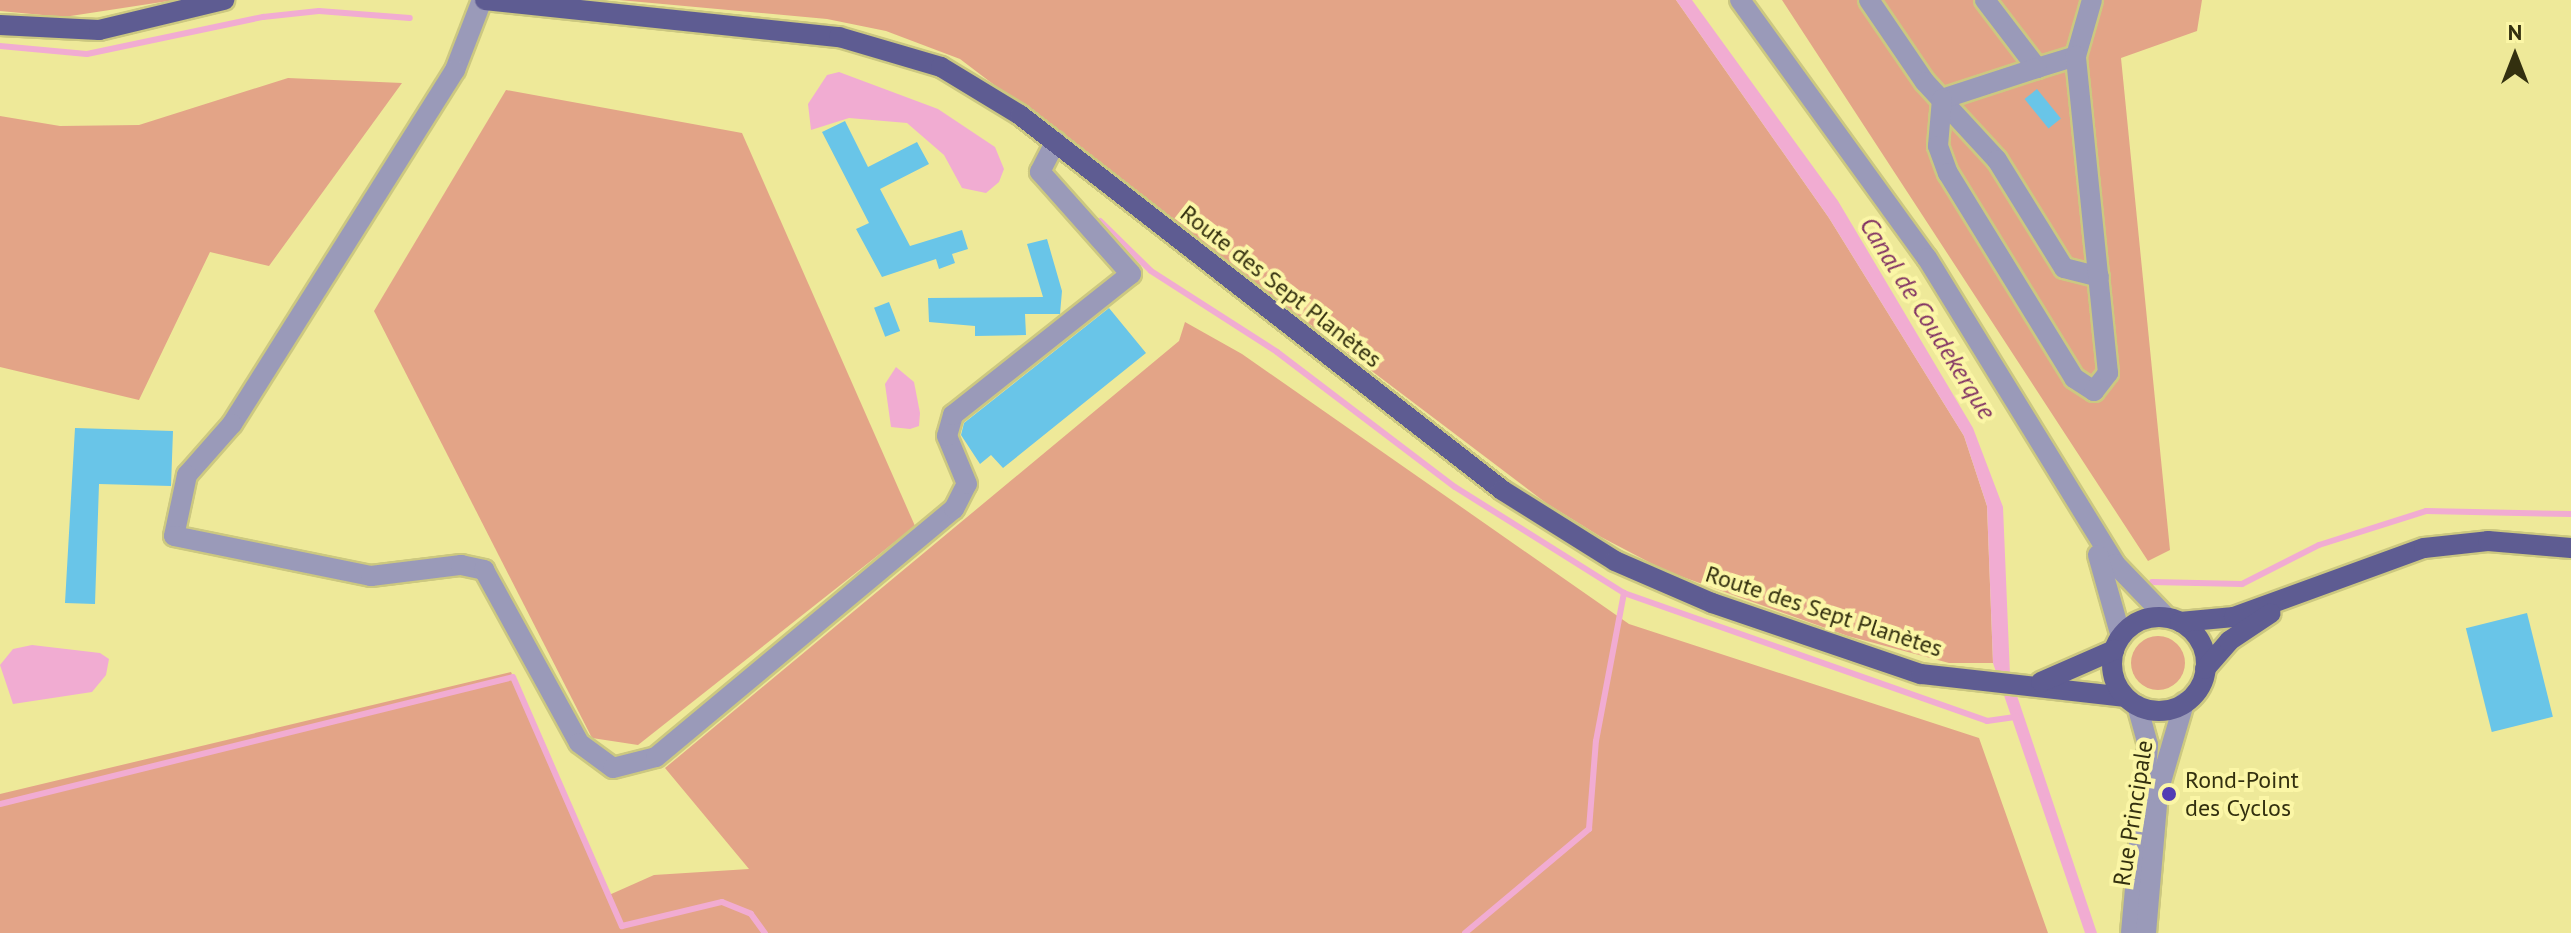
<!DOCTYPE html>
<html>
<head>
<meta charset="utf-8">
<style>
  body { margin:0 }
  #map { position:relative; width:2571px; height:933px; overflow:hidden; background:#eee999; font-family:"PT Sans",sans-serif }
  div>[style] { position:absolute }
  .green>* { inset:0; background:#e3a487 }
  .round { border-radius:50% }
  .water>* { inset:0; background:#f1acd2 }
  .stream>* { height:6px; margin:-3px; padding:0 3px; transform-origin:3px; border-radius:3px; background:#f1acd2 }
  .building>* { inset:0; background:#69c5e8; transform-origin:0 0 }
  .roads { filter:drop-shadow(2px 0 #ccc880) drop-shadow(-2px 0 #ccc880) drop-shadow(0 2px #ccc880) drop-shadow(0 -2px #ccc880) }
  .minor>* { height:20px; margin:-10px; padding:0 10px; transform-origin:10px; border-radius:10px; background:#9a9ab9 }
  .major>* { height:20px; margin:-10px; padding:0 10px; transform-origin:10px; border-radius:10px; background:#5e5c92 }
  .major>.ring { margin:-10px; padding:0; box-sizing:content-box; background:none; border:20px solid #5e5c92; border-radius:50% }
  .dots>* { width:22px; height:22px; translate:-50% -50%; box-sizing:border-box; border:4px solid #fbf6a6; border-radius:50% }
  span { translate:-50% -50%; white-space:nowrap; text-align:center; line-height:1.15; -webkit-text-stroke:8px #fbf6a6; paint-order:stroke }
  .street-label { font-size:24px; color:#33300f }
  .poi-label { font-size:24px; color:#33300f }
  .left { translate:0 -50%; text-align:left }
  .water-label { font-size:26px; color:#813263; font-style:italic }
  .north { position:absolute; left:2475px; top:16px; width:80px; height:80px; -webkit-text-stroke:6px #fbf6a6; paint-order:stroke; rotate:0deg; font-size:22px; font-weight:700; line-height:32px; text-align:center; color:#33300f }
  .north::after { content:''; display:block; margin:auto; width:28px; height:36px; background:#33300f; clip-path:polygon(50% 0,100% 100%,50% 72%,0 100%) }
</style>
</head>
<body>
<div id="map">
  <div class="green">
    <i style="clip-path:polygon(0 0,175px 0,64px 17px,0 11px)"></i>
    <i style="clip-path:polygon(619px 0,1676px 0,1829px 218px,1964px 436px,1987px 506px,1993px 663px,1949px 663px,1848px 636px,1666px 571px,1601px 537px,1546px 503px,960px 59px,886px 31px,827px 19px)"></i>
    <i style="clip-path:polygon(1782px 0,2202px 0,2197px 31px,2121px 58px,2170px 550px,2148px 561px)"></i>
    <i style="clip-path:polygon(288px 78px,402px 83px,269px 266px,210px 252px,139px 400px,0 367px,0 116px,60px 126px,139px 125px)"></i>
    <i style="clip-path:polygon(506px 90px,742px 133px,915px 526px,638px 745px,592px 738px,374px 311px)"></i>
    <i style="clip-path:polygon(1185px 322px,1242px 354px,1629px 624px,1979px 738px,2048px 933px,0 933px,0 794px,511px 672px,609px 895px,654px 875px,749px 869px,665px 768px,1179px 341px)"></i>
    <i class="round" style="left:2131px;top:636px;width:54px;height:54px"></i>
  </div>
  <div class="water">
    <i style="clip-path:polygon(1676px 0,1692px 0,1838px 201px,1973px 428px,2003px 507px,2010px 675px,2097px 933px,2085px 933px,1993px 663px,1987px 506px,1964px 436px,1829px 218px)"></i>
    <i style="clip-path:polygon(839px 72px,938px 109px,995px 147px,1004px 169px,999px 182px,986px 193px,962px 188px,944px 155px,907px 123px,849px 118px,811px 130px,808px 104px,827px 75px)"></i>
    <i style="clip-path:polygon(896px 367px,914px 382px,920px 413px,919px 426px,910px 429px,891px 427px,885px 384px)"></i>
    <i style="clip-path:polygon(32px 645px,100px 653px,109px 659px,106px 675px,92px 692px,13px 704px,0 665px,13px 649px)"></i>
  </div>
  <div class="stream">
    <i style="left:0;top:46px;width:87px;rotate:5.3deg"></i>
    <i style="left:87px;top:54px;width:180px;rotate:-11.9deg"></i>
    <i style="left:263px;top:17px;width:56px;rotate:-6.1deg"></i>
    <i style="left:319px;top:11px;width:91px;rotate:4.4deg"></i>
    <i style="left:1100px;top:221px;width:71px;rotate:44.4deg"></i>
    <i style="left:1151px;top:271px;width:150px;rotate:32.7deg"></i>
    <i style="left:1277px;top:352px;width:223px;rotate:37.2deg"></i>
    <i style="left:1455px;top:487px;width:199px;rotate:32.1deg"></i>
    <i style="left:1624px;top:593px;width:385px;rotate:19.4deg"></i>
    <i style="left:1987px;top:721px;width:30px;rotate:-8deg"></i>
    <i style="left:2152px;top:582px;width:90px;rotate:1.3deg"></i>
    <i style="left:2242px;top:584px;width:86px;rotate:-26.9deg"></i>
    <i style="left:2319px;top:545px;width:112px;rotate:-17.6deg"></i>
    <i style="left:2426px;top:511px;width:145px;rotate:1.2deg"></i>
    <i style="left:0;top:804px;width:528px;rotate:-13.9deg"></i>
    <i style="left:513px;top:677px;width:272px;rotate:66.4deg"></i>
    <i style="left:622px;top:926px;width:103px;rotate:-13.5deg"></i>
    <i style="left:722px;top:902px;width:31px;rotate:22deg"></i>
    <i style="left:751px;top:914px;width:24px;rotate:54deg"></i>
    <i style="left:1465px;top:933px;width:162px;rotate:-40deg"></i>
    <i style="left:1589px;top:829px;width:88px;rotate:-85.5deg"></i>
    <i style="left:1596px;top:741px;width:151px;rotate:-79.3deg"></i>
  </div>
  <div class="building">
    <i style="left:2037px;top:89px;width:38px;height:16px;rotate:51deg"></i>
    <i style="clip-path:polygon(845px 121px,868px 167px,917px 142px,929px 164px,880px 189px,910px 246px,962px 230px,968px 249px,952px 254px,955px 263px,939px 269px,936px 259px,882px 277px,856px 229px,869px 223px,822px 132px)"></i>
    <i style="clip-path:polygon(1047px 239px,1062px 291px,1060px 314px,1025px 314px,1026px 335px,975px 336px,975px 326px,929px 322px,928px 298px,1043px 297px,1027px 244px)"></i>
    <i style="left:889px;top:302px;width:31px;height:16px;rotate:69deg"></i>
    <i style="clip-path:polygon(1109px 308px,1146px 353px,1003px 468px,991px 455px,980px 464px,961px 435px,964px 423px)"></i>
    <i style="clip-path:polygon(75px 428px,173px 431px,171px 486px,99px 484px,95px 604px,65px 603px)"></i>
    <i style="left:2527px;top:613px;width:107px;height:63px;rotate:76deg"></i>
  </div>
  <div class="roads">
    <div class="minor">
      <i style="left:482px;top:0;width:75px;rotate:111.1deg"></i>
      <i style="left:455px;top:70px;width:418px;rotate:122.2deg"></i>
      <i style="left:232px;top:424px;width:68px;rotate:131.4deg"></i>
      <i style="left:187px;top:475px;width:62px;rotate:102deg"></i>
      <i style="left:174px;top:536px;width:201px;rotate:11.5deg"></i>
      <i style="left:371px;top:576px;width:91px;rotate:-7deg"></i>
      <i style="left:461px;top:565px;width:24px;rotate:12deg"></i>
      <i style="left:484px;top:570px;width:197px;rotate:61.2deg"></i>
      <i style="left:579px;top:743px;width:42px;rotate:36.3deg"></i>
      <i style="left:613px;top:768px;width:44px;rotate:-14.3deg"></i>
      <i style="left:656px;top:757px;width:388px;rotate:-39.8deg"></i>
      <i style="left:954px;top:509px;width:28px;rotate:-63deg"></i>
      <i style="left:967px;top:484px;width:52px;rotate:-112.6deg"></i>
      <i style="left:947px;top:436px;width:22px;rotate:-74deg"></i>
      <i style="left:953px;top:415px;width:227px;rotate:-38.4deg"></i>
      <i style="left:1131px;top:274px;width:137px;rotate:-131.7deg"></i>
      <i style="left:1040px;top:172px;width:34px;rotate:-63deg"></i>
      <i style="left:1740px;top:0;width:319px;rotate:54.1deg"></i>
      <i style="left:1927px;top:258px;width:359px;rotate:58.4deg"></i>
      <i style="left:2115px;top:564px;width:75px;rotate:46.1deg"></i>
      <i style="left:1869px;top:0;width:99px;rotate:55.7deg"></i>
      <i style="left:1925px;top:82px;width:106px;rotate:47.3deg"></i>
      <i style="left:1997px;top:160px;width:127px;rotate:58.2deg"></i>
      <i style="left:2064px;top:268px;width:36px;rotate:14deg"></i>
      <i style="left:1985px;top:0;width:86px;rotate:52.6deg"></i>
      <i style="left:2037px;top:68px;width:41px;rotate:-17.1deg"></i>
      <i style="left:2076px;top:56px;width:58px;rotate:-74.1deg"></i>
      <i style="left:2037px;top:68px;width:100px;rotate:161.9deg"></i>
      <i style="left:1942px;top:99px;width:47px;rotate:94.9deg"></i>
      <i style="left:1938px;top:146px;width:29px;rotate:70deg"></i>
      <i style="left:1948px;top:173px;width:241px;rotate:58.4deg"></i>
      <i style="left:2074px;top:378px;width:24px;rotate:33deg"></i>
      <i style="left:2094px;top:391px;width:23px;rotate:-52deg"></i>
      <i style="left:2108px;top:373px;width:319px;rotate:-95.8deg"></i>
      <i style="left:2098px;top:555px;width:85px;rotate:74.3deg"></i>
      <i style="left:2131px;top:933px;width:189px;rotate:-84.8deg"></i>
      <i style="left:2148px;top:745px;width:41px;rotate:-105.4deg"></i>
      <i style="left:2146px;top:933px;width:142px;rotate:-85.1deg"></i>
      <i style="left:2158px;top:792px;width:93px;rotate:-73.7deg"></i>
    </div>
    <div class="major">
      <i style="left:485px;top:0;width:356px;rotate:6deg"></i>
      <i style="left:839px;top:37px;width:106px;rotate:16.4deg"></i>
      <i style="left:941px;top:67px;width:92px;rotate:31.3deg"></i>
      <i style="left:1020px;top:115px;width:611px;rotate:37.88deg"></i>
      <i style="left:1502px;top:490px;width:133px;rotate:32.1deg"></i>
      <i style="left:1615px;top:561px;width:106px;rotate:23.4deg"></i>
      <i style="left:1712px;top:603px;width:221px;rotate:18.8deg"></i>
      <i style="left:1921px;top:674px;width:205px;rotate:6.4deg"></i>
      <i style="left:0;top:25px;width:99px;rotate:2.9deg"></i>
      <i style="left:99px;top:30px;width:129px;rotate:-13.5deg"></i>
      <i class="ring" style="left:2112px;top:617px;width:74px;height:74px"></i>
      <i style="left:2180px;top:622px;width:54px;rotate:-5.3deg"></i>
      <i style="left:2234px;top:617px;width:202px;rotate:-20deg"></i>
      <i style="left:2424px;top:548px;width:64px;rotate:-6.2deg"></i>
      <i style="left:2488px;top:541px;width:83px;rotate:4.8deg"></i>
      <i style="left:2205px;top:669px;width:37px;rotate:-49deg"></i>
      <i style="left:2229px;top:641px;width:50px;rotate:-33.7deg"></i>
      <i style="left:2041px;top:682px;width:80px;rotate:-23.7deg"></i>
    </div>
  </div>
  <div class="dots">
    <i style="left:2169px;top:794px;background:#523db4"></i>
  </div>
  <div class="street-label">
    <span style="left:1281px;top:286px;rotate:38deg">Route des Sept Planètes</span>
    <span style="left:1824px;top:611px;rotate:18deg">Route des Sept Planètes</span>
    <span style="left:2133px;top:813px;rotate:-81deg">Rue Principale</span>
  </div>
  <div class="poi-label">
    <span class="left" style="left:2185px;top:794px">Rond-Point<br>des Cyclos</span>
  </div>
  <div class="water-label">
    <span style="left:1928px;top:318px;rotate:58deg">Canal de Coudekerque</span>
  </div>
  <div class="north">N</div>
</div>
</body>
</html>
